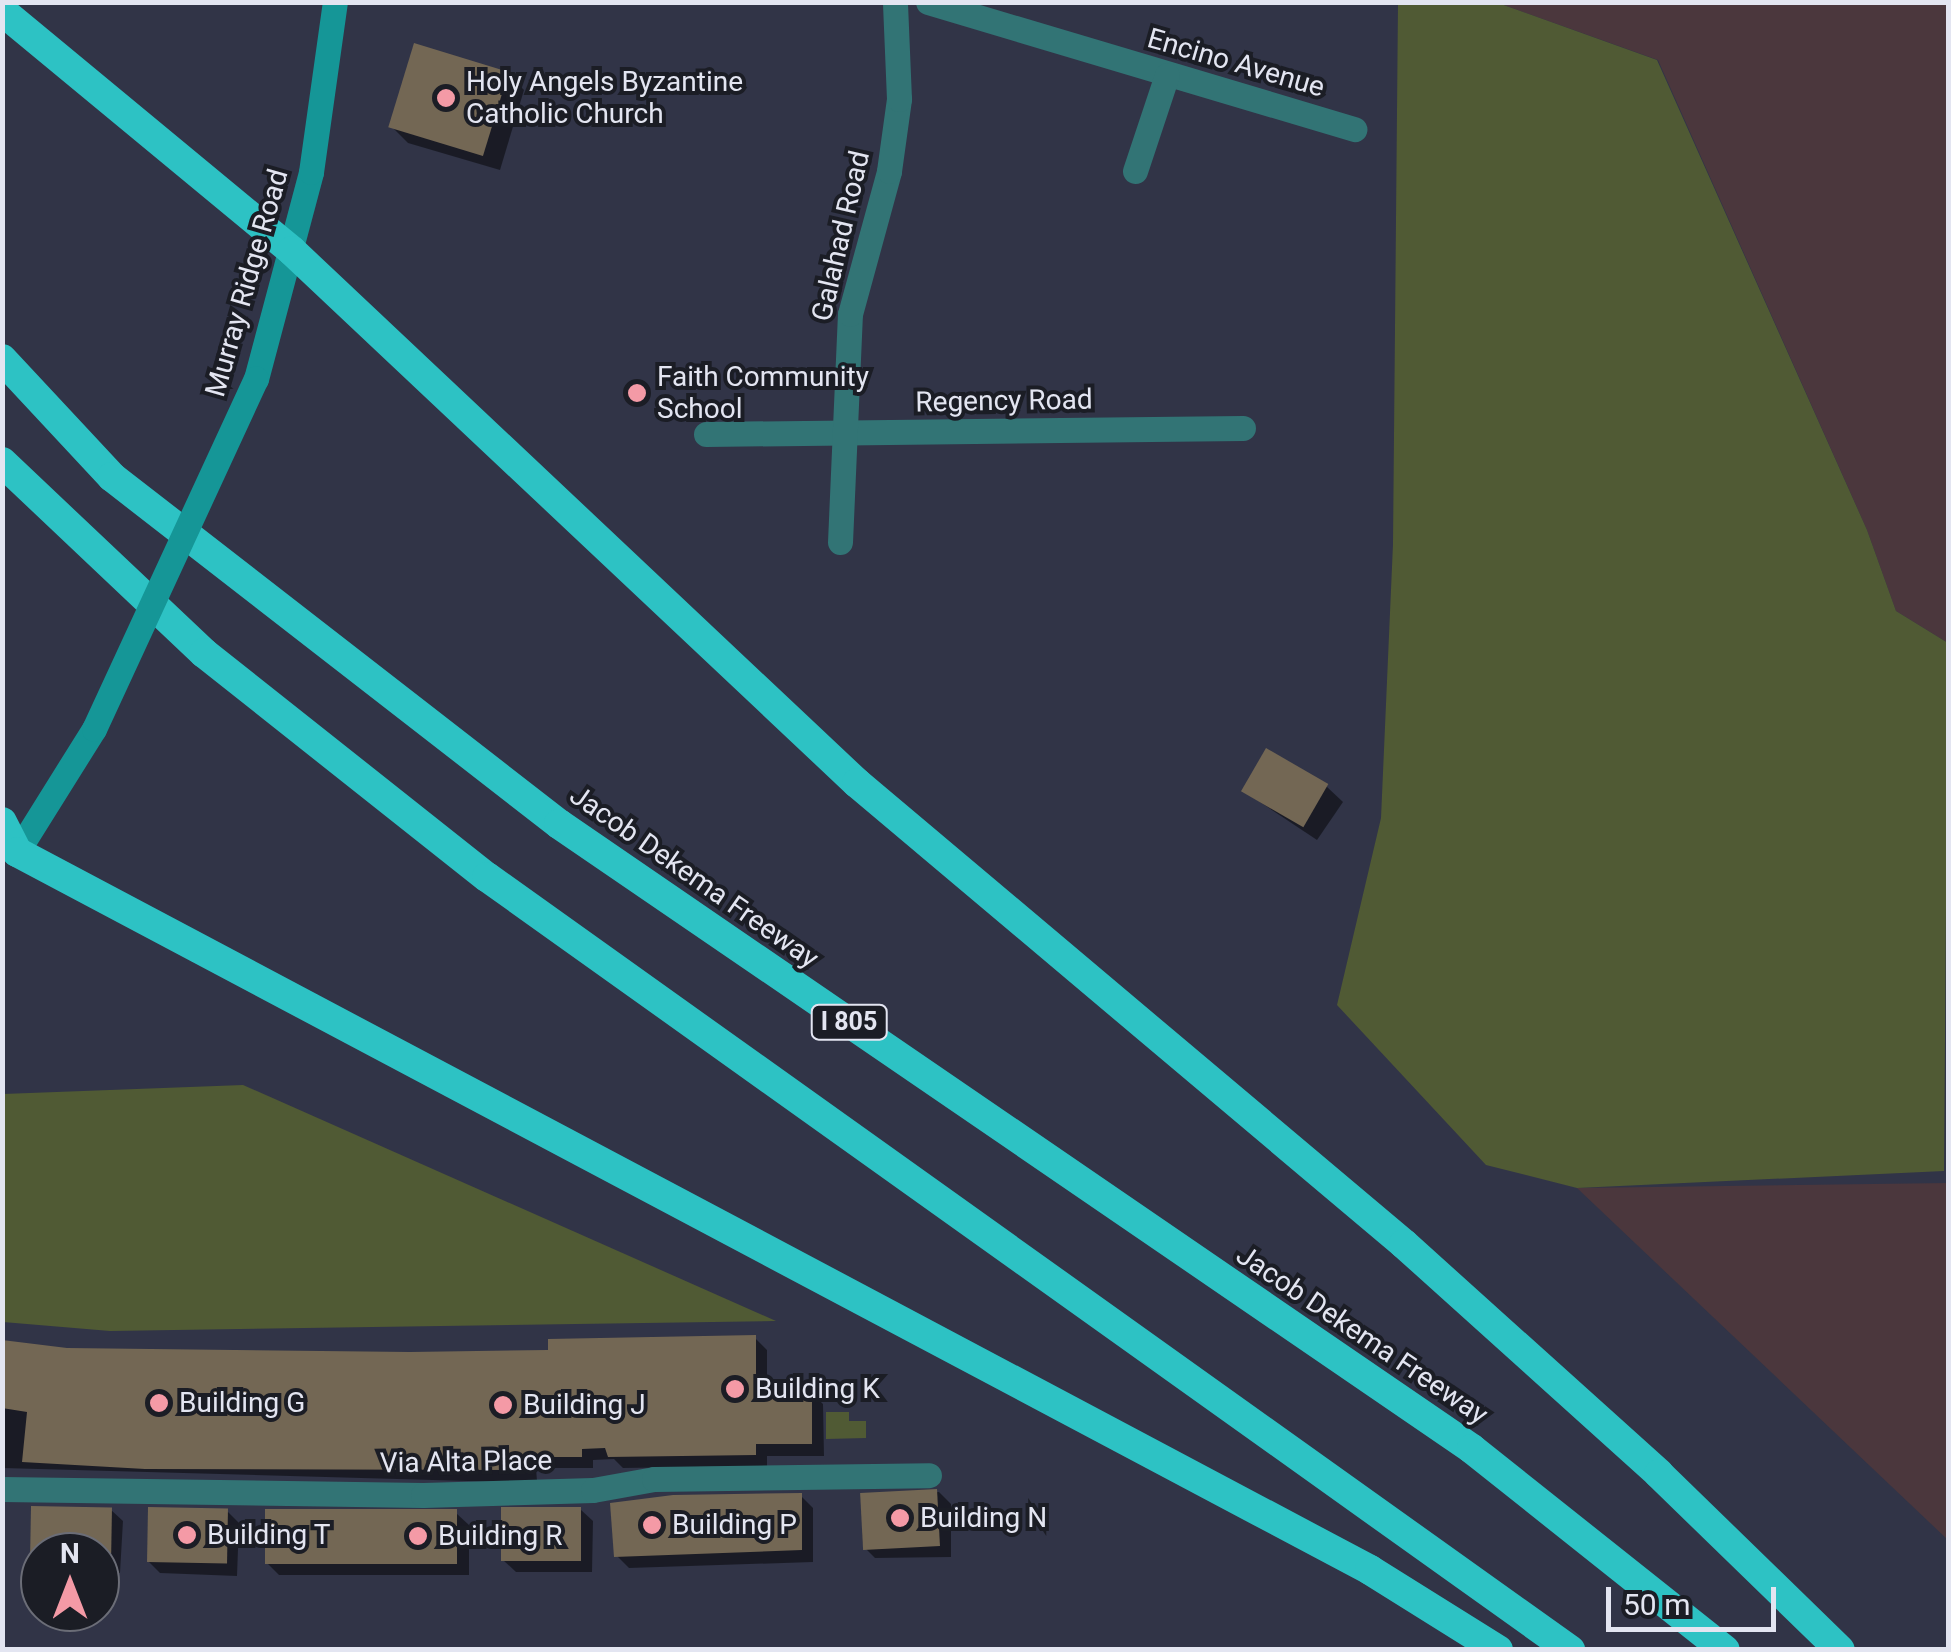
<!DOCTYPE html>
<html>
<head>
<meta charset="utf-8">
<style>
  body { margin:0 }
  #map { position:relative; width:1951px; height:1652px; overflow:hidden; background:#313447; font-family:Roboto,sans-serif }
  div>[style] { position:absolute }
  .industrial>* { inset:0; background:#4b373d }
  .green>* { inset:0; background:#505a34 }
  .shadow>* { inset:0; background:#0007 }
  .building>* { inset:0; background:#736754; transform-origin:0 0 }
  .minor>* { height:25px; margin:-12.5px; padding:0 12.5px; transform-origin:12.5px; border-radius:12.5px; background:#327475 }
  .secondary>* { height:25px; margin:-12.5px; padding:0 12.5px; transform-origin:12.5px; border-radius:12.5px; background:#159697 }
  .motorway>* { height:30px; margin:-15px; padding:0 15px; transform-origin:15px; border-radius:15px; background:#2dc2c4 }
  .secondary-bridge>* { height:25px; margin:-12.5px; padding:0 12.5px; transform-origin:12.5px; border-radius:12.5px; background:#159697 }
  .dots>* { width:28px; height:28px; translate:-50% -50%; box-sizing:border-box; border:5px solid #1b1d25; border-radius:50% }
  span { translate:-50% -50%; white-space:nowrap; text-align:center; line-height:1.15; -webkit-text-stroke:8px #1b1d25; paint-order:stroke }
  .shield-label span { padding:2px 8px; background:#1b1d25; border:2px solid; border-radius:8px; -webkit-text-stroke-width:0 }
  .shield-label { font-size:25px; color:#e3e5f1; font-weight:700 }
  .street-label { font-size:28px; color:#e3e5f1 }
  .poi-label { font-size:28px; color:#e3e5f1 }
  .left { translate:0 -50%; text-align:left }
  .frame { position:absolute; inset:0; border:5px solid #e3e5f1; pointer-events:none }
  .north { position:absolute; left:20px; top:1532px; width:100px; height:100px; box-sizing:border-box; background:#1b1d25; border:2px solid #6b6d77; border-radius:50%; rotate:0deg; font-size:28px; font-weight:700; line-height:40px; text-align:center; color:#e3e5f1 }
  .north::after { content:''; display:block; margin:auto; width:35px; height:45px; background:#f49aa6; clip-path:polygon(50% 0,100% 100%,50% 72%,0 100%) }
  .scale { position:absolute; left:1606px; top:1587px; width:170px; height:45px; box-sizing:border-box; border:5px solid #e3e5f1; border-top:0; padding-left:12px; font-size:30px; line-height:35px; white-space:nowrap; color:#e3e5f1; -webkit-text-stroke:8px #1b1d25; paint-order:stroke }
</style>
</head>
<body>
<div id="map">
  <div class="industrial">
    <i style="clip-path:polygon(1498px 3px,1948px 3px,1948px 643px,1896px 611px,1867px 530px,1658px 60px)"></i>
    <i style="clip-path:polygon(1948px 1183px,1948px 1540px,1577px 1188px)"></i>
  </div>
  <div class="green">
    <i style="clip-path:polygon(1398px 3px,1498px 3px,1657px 60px,1867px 530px,1896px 611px,1948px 643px,1944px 1171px,1577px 1188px,1486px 1165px,1337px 1005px,1381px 818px,1393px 544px)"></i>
    <i style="clip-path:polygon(243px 1085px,776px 1321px,110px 1331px,3px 1322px,3px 1094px)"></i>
    <i style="clip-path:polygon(826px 1412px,849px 1412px,849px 1421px,866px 1421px,866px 1438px,826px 1439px)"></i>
  </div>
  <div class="shadow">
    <i style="clip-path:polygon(508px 74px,524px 90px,500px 170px,408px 143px,392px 127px)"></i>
    <i style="clip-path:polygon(1326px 786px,1343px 802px,1317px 840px,1242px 790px)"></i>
    <i style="clip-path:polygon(755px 1338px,767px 1350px,767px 1392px,811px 1392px,823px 1404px,824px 1456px,767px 1456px,767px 1466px,623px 1468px,614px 1459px,593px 1460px,593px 1468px,536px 1468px,537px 1481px,504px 1482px,2px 1468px,2px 1341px,67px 1351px,245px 1355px,551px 1352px)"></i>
    <i style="clip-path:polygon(939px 1492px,951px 1504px,951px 1557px,875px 1558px,863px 1546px,862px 1495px)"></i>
    <i style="clip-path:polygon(801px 1496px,813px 1508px,813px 1562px,629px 1568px,617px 1556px)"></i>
    <i style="clip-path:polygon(34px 1508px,110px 1509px,123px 1521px,120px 1573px,100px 1572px,100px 1552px,40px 1552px,40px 1566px,31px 1558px)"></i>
    <i style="clip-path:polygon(580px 1509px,593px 1521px,592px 1572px,516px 1572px,503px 1560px)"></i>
    <i style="clip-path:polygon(227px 1511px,239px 1523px,237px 1576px,160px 1573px,148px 1561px)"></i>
    <i style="clip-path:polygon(456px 1513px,469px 1525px,469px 1575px,279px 1575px,267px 1563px)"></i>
  </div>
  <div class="building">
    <i style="left:414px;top:43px;width:99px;height:88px;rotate:17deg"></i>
    <i style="left:1266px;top:748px;width:72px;height:50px;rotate:30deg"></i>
    <i style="clip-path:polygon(756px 1335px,756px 1390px,812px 1390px,812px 1444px,756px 1444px,756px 1455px,608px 1457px,605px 1448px,582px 1449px,582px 1457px,525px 1457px,526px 1470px,145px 1469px,22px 1462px,27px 1412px,2px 1408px,2px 1340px,67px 1348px,410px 1352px,548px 1350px,548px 1339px)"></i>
    <i style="left:937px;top:1489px;width:57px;height:77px;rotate:87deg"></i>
    <i style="clip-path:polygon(802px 1493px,802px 1550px,614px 1557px,610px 1503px,673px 1495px)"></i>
    <i style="left:31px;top:1506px;width:81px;height:46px;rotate:1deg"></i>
    <i style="left:148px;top:1507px;width:80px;height:55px;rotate:1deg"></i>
    <i style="left:581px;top:1507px;width:54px;height:80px;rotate:90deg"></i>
    <i style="left:265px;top:1509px;width:192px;height:55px"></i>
  </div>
  <div class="minor">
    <i style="left:928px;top:2px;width:445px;rotate:16.6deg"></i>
    <i style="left:1135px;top:171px;width:101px;rotate:-71.6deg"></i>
    <i style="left:706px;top:434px;width:537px;rotate:-0.64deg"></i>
    <i style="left:840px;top:542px;width:228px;rotate:-87.5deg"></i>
    <i style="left:850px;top:314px;width:148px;rotate:-74.7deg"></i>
    <i style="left:889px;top:171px;width:73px;rotate:-82.1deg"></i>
    <i style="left:899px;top:99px;width:97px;rotate:-92.4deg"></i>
    <i style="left:2px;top:1489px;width:421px;rotate:0.8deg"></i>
    <i style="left:423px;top:1495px;width:170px;rotate:-1.7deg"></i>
    <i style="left:593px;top:1490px;width:62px;rotate:-10.2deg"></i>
    <i style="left:654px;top:1479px;width:275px;rotate:-0.8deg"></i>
  </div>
  <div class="secondary">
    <i style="left:256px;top:379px;width:214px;rotate:-75.1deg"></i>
    <i style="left:311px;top:172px;width:172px;rotate:-82deg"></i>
    <i style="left:17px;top:852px;width:145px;rotate:-58deg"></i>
  </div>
  <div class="motorway">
    <i style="left:2px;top:11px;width:376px;rotate:39.6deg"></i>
    <i style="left:292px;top:251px;width:776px;rotate:43.28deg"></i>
    <i style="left:857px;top:783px;width:715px;rotate:40.12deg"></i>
    <i style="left:1404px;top:1244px;width:343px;rotate:42deg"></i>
    <i style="left:1659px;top:1474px;width:252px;rotate:44.2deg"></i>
    <i style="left:2px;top:359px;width:161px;rotate:47deg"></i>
    <i style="left:112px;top:477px;width:566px;rotate:37.82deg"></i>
    <i style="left:559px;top:824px;width:1106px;rotate:34.39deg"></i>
    <i style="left:1472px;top:1449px;width:323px;rotate:38.5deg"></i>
    <i style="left:2px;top:462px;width:278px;rotate:43.4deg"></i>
    <i style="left:204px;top:653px;width:361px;rotate:38.4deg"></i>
    <i style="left:487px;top:877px;width:1331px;rotate:35.52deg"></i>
    <i style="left:2px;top:822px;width:34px;rotate:63deg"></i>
    <i style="left:17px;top:852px;width:1532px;rotate:27.95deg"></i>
    <i style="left:1370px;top:1570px;width:151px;rotate:32deg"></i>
  </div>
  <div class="secondary-bridge">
    <i style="left:94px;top:729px;width:386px;rotate:-65.2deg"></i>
  </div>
  <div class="dots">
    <i style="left:446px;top:98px;background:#f49aa6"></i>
    <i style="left:637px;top:393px;background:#f49aa6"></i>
    <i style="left:735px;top:1389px;background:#f49aa6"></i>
    <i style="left:159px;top:1403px;background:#f49aa6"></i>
    <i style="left:503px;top:1405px;background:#f49aa6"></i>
    <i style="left:900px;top:1518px;background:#f49aa6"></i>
    <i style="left:652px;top:1525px;background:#f49aa6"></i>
    <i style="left:187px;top:1535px;background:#f49aa6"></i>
    <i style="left:418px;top:1536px;background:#f49aa6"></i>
  </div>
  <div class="shield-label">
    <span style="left:849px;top:1022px">I 805</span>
  </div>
  <div class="street-label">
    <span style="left:1236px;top:63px;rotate:16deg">Encino Avenue</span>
    <span style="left:841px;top:236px;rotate:-77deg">Galahad Road</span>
    <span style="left:247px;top:283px;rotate:-74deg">Murray Ridge Road</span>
    <span style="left:1004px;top:401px;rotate:-1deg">Regency Road</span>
    <span style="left:694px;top:877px;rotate:35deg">Jacob Dekema Freeway</span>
    <span style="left:1362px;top:1335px;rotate:34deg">Jacob Dekema Freeway</span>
    <span style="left:466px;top:1462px;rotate:-1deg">Via Alta Place</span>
  </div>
  <div class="poi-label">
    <span class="left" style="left:466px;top:98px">Holy Angels Byzantine<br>Catholic Church</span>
    <span class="left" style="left:657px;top:393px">Faith Community<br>School</span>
    <span class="left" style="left:755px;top:1389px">Building K</span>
    <span class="left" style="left:179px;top:1403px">Building G</span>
    <span class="left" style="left:523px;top:1405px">Building J</span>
    <span class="left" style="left:920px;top:1518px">Building N</span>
    <span class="left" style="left:672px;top:1525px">Building P</span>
    <span class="left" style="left:207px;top:1535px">Building T</span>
    <span class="left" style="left:438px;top:1536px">Building R</span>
  </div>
  <div class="frame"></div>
  <div class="north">N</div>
  <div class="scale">50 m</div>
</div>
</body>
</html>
